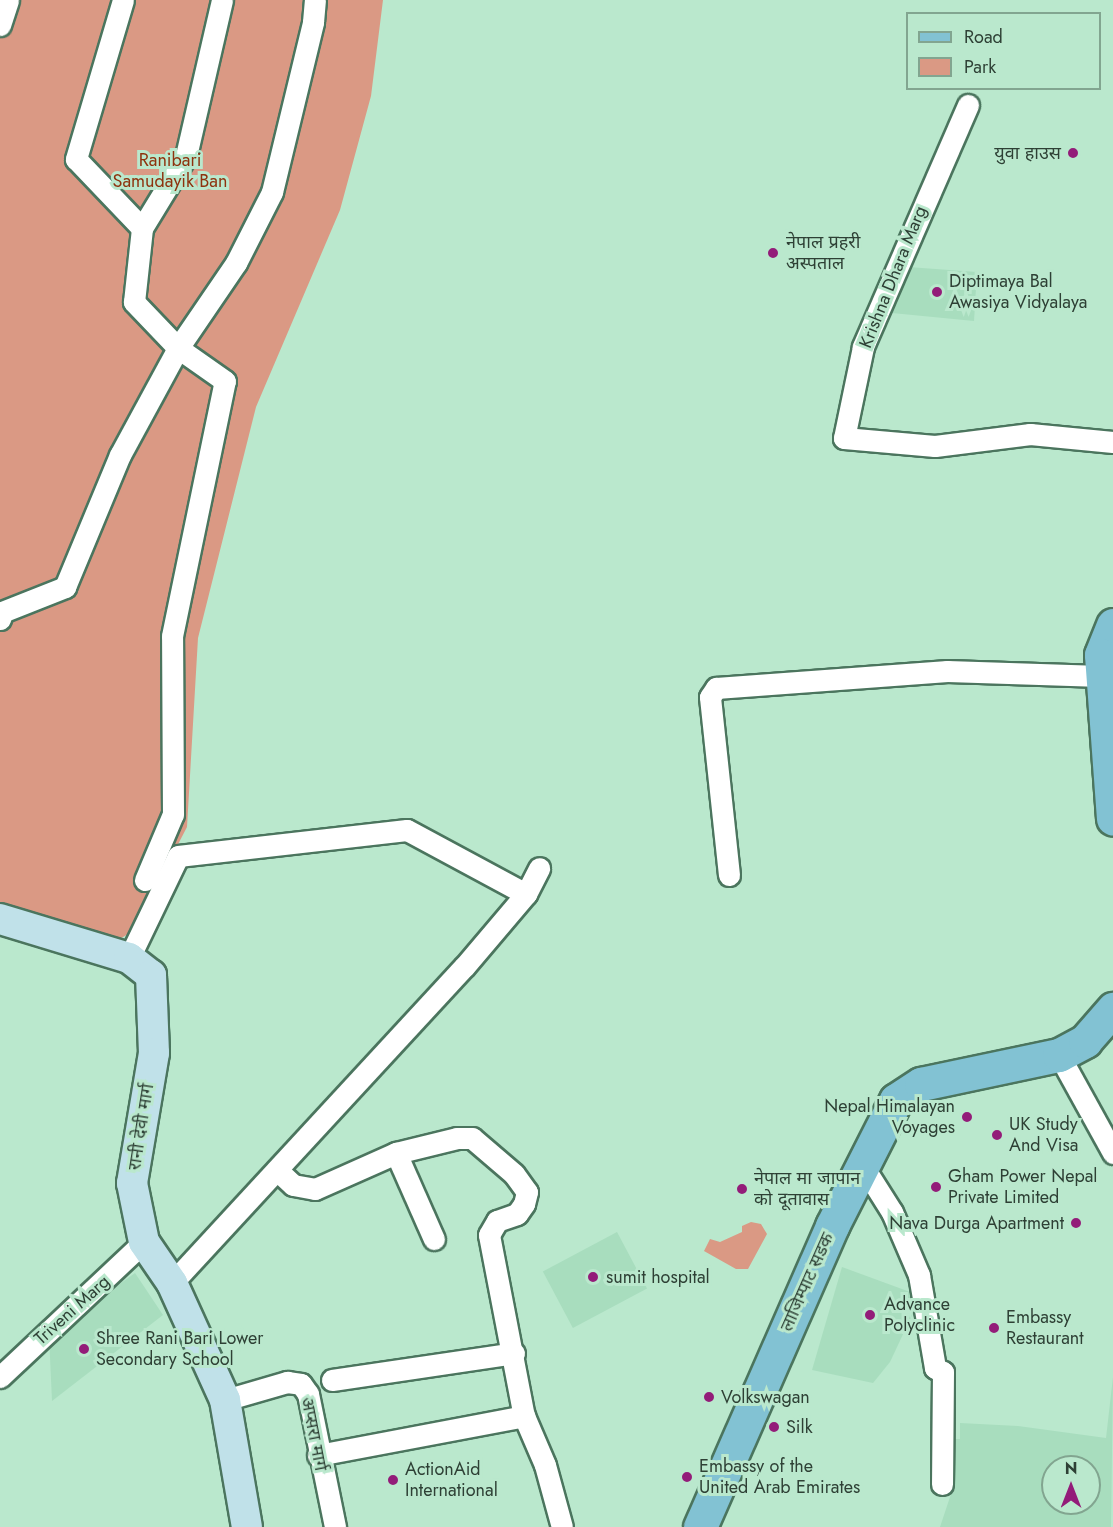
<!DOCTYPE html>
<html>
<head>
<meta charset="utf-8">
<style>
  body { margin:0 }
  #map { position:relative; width:1113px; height:1527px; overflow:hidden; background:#bae8cd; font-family:Jost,"Noto Sans Devanagari",sans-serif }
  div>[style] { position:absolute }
  .built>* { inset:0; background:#a8ddbe; transform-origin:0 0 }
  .green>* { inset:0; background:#da9984 }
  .roads { filter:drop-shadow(2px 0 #4b755e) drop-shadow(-2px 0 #4b755e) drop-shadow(0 2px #4b755e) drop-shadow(0 -2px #4b755e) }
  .street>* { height:21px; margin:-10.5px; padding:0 10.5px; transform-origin:10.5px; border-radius:10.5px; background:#fff }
  .secondary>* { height:30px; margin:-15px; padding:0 15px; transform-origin:15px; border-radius:15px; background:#c0e1e9 }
  .primary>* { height:33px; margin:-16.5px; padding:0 16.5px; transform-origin:16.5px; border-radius:16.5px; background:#82c2d3 }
  .dots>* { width:16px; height:16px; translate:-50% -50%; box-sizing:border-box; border:3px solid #bae8cd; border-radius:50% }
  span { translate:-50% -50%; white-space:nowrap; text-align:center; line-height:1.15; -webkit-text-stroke:6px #bae8cd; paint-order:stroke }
  .poi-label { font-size:18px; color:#2e4035 }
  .right { translate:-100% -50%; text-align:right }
  .left { translate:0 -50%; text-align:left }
  .park-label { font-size:18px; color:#8e320e }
  .street-label { font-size:18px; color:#2e4035 }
  .legend { position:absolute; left:906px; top:12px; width:195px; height:78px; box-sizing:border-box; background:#bae8cd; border:2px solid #82a590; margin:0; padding:8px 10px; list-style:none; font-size:18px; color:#2e4035 }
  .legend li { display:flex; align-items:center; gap:12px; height:30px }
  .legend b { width:30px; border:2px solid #82a590 }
  .north { position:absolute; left:1041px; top:1455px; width:60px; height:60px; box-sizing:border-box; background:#bae8cd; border:2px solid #82a590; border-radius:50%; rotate:0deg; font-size:16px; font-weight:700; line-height:24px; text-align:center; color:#2e4035 }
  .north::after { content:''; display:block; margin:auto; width:21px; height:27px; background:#931c79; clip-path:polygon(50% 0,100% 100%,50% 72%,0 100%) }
</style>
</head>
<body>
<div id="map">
  <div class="built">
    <i style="clip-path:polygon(908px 267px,977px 272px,974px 321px,892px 313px)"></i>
    <i style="left:617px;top:1232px;width:64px;height:84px;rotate:62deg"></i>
    <i style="clip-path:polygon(842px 1267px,921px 1296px,890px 1362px,873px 1383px,812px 1370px)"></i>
    <i style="clip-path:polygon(135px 1273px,163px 1315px,52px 1401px,49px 1335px)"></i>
    <i style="clip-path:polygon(evenodd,1113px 1377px,1111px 1527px,940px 1527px,953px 1488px,948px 1439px,960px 1439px,960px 1423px,1018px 1426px,1106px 1438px,1113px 1377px,1053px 1467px,1089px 1467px,1089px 1503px,1053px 1503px,1053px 1467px)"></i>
  </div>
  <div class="green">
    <i style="clip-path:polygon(0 0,383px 0,371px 96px,340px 210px,256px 407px,198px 638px,187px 827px,133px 931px,105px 948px,0 910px)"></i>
    <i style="clip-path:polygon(751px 1222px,761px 1224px,767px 1234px,748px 1269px,736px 1269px,704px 1251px,710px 1239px,720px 1242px,742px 1232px,742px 1226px)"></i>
  </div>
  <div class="roads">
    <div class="street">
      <i style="left:123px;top:0;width:166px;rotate:106.5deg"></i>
      <i style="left:76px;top:159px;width:95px;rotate:46.3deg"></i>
      <i style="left:0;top:25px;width:26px;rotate:-72deg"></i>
      <i style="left:968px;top:105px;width:264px;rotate:113.5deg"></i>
      <i style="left:863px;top:347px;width:93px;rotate:101.8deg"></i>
      <i style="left:844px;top:438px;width:91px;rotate:5deg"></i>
      <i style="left:935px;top:446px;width:96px;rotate:-7.2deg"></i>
      <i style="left:1030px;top:434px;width:83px;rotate:5.5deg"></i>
      <i style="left:0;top:619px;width:7px;rotate:-74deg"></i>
      <i style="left:2px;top:612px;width:68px;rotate:-21.6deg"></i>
      <i style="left:65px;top:587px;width:143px;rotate:-67.4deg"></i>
      <i style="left:120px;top:455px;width:122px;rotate:-61.5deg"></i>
      <i style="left:178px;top:348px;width:103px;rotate:-55.7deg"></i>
      <i style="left:236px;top:263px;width:80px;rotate:-63.1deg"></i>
      <i style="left:272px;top:192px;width:175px;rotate:-76.4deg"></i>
      <i style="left:313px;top:22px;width:22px;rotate:-85deg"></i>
      <i style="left:729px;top:875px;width:179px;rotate:-96.1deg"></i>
      <i style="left:710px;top:697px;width:11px;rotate:-56deg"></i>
      <i style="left:716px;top:688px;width:232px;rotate:-4.2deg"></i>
      <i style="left:947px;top:671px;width:154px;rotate:1.9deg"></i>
      <i style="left:145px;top:880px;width:72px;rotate:-67deg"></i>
      <i style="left:173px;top:814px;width:178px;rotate:-90.3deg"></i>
      <i style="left:172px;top:636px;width:260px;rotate:-78.3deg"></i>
      <i style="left:225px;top:381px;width:57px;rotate:-144.9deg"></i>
      <i style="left:178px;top:348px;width:64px;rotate:-133.7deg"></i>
      <i style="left:134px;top:302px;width:74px;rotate:-83.8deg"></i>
      <i style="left:142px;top:228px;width:84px;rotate:-58.6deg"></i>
      <i style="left:186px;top:156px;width:160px;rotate:-77deg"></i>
      <i style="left:129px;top:958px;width:113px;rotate:-64.3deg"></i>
      <i style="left:178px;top:856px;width:230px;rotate:-6.5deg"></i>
      <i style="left:407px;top:830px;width:135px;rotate:28.3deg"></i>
      <i style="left:1059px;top:1055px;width:112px;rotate:61.1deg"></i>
      <i style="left:396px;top:1153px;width:94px;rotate:66.2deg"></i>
      <i style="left:861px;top:1163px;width:58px;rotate:57.7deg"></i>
      <i style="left:892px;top:1212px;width:69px;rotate:66.8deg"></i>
      <i style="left:919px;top:1275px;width:94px;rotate:80.2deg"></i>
      <i style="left:935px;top:1368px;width:9px;rotate:27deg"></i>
      <i style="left:943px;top:1372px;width:112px;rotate:90.5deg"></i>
      <i style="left:277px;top:1170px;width:22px;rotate:43deg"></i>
      <i style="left:293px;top:1185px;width:22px;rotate:10deg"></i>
      <i style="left:315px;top:1189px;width:89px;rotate:-24deg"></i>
      <i style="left:396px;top:1153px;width:63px;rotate:-13.8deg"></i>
      <i style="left:457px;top:1138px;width:15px"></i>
      <i style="left:472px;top:1138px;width:55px;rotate:40.6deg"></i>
      <i style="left:514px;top:1174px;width:22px;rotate:54deg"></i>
      <i style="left:527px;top:1192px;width:12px;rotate:104deg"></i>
      <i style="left:524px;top:1204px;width:12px;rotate:125deg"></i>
      <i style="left:517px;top:1214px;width:21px;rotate:161deg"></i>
      <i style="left:497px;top:1221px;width:16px;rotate:120deg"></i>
      <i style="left:489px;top:1235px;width:184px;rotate:79.1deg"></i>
      <i style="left:524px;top:1416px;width:53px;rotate:66.8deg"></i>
      <i style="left:545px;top:1465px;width:64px;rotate:74.7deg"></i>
      <i style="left:172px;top:1283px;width:430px;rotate:-47.3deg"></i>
      <i style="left:464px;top:967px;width:96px;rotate:-49.7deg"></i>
      <i style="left:526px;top:894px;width:29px;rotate:-63deg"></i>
      <i style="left:0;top:1377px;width:197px;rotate:-43.2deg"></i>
      <i style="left:332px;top:1380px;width:184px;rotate:-8.4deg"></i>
      <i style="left:225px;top:1400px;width:65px;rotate:-16.2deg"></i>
      <i style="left:287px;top:1382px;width:14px;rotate:8deg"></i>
      <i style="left:301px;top:1384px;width:12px;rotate:55deg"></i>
      <i style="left:308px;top:1394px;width:136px;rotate:78.5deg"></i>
      <i style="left:318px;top:1455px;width:210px;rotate:-10.7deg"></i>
    </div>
    <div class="secondary">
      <i style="left:0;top:919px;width:135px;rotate:16.8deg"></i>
      <i style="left:129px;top:958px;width:28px;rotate:38deg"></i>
      <i style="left:151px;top:975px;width:78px;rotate:87.8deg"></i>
      <i style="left:154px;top:1053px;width:132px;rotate:99.6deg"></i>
      <i style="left:132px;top:1183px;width:60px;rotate:78.5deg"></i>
      <i style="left:144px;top:1242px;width:50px;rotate:55.7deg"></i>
      <i style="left:172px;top:1283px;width:128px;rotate:65.6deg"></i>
      <i style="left:225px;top:1400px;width:129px;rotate:80.2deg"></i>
    </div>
    <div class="primary">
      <i style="left:1113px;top:625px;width:32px;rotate:112deg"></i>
      <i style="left:1101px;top:655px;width:164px;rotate:85.8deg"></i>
      <i style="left:700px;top:1527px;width:329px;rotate:-66.3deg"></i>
      <i style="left:832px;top:1226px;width:141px;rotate:-63.1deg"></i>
      <i style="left:896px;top:1100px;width:30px;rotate:-33deg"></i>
      <i style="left:921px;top:1084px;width:141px;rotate:-11.9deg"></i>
      <i style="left:1059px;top:1055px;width:30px;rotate:-28deg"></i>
      <i style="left:1085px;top:1041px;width:43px;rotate:-48.8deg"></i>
    </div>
  </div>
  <div class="dots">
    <i style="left:1073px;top:153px;background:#931c79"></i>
    <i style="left:773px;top:253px;background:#931c79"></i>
    <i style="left:937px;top:292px;background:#931c79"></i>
    <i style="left:967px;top:1117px;background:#931c79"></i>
    <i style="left:997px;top:1135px;background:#931c79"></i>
    <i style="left:936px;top:1187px;background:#931c79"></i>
    <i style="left:742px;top:1189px;background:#931c79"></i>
    <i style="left:1076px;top:1223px;background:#931c79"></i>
    <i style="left:593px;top:1277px;background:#931c79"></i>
    <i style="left:870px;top:1315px;background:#931c79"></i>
    <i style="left:994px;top:1328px;background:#931c79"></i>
    <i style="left:84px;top:1349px;background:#931c79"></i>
    <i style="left:709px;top:1397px;background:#931c79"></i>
    <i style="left:774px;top:1427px;background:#931c79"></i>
    <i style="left:687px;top:1477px;background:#931c79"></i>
    <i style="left:393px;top:1480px;background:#931c79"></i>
  </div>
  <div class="poi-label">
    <span class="right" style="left:1061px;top:153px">युवा हाउस</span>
    <span class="left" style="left:786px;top:253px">नेपाल प्रहरी<br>अस्पताल</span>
    <span class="left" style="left:949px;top:292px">Diptimaya Bal<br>Awasiya Vidyalaya</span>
    <span class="right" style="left:955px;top:1117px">Nepal Himalayan<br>Voyages</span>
    <span class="left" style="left:1009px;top:1135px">UK Study<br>And Visa</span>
    <span class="left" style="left:948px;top:1187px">Gham Power Nepal<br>Private Limited</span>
    <span class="left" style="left:754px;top:1189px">नेपाल मा जापान<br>को दूतावास</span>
    <span class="right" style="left:1064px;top:1223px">Nava Durga Apartment</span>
    <span class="left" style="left:606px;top:1277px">sumit hospital</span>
    <span class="left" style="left:884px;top:1315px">Advance<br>Polyclinic</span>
    <span class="left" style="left:1006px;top:1328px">Embassy<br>Restaurant</span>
    <span class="left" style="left:96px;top:1349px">Shree Rani Bari Lower<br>Secondary School</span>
    <span class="left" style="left:721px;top:1397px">Volkswagan</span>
    <span class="left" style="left:786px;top:1427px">Silk</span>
    <span class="left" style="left:699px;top:1477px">Embassy of the<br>United Arab Emirates</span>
    <span class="left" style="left:405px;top:1480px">ActionAid<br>International</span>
  </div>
  <div class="park-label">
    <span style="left:170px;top:171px">Ranibari<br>Samudayik Ban</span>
  </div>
  <div class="street-label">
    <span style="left:893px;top:277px;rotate:-68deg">Krishna Dhara Marg</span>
    <span style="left:141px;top:1127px;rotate:-81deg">रानी देवी मार्ग</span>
    <span style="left:807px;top:1282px;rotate:-66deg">लाजिम्पाट सडक</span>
    <span style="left:72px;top:1310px;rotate:-42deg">Triveni Marg</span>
    <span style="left:314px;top:1434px;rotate:79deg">अप्सरा मार्ग</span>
  </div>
  <ul class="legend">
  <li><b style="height:8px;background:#82c2d3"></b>Road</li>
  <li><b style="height:16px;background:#da9984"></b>Park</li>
  </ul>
  <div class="north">N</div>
</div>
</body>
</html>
